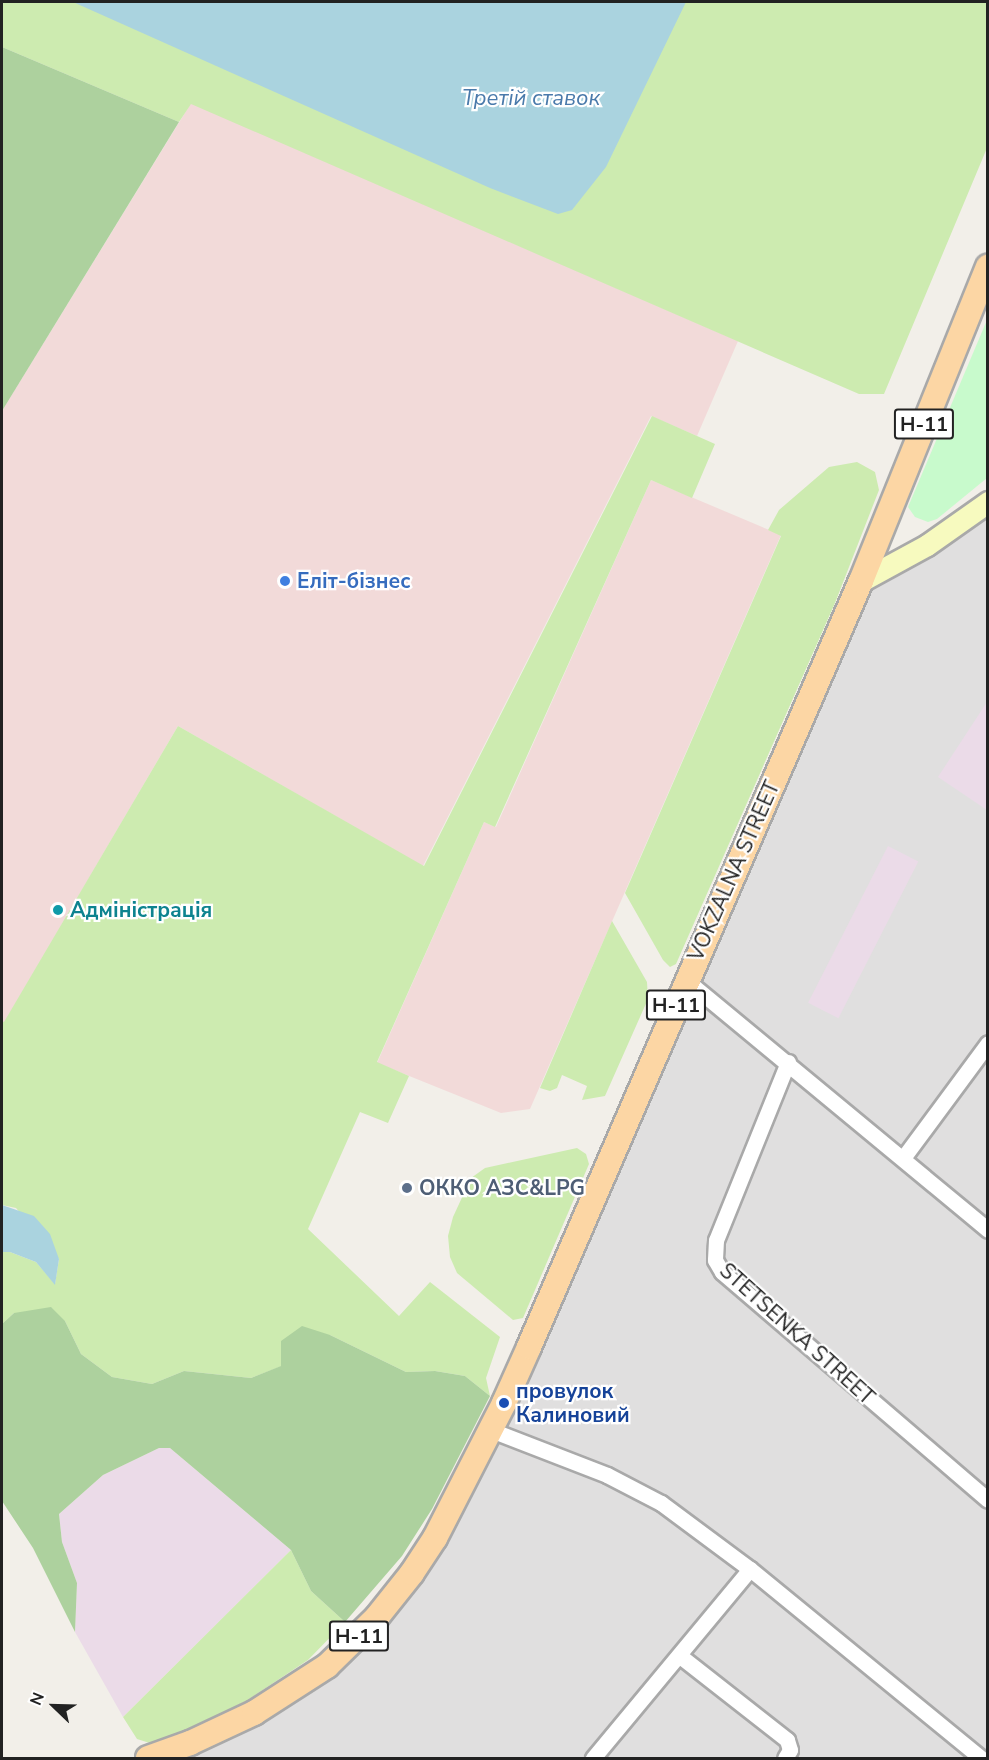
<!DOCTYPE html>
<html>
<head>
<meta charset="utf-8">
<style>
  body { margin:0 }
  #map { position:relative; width:989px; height:1760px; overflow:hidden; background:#f2efe9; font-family:"Nunito Sans",sans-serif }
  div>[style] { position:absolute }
  .residential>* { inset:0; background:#e0dfdf }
  .commercial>* { inset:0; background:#f2dad9 }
  .industrial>* { inset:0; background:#ebdbe8; transform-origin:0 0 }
  .grass>* { inset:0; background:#cdebb0 }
  .forest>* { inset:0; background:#add19e }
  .park>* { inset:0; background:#c8facc }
  .water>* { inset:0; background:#aad3df }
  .roads { filter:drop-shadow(2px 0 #a9a9a9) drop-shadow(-2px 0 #a9a9a9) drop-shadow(0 2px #a9a9a9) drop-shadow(0 -2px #a9a9a9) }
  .street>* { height:15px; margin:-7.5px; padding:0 7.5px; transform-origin:7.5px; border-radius:7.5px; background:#fff }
  .secondary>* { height:21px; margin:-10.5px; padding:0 10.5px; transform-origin:10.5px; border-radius:10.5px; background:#f7fabf }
  .primary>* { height:24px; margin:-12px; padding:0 12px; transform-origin:12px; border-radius:12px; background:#fcd6a4 }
  .dots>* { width:16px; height:16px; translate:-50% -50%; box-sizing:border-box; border:3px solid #fff; border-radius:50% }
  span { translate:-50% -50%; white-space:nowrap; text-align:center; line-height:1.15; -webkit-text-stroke:4.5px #fff; paint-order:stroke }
  .shield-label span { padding:2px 4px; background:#fff; border:2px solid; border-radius:4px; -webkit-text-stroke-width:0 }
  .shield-label { font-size:20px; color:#222; font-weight:700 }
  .shop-label { font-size:21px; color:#366cbe; font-weight:700 }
  .left { translate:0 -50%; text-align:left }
  .street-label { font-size:21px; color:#222 }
  .culture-label { font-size:21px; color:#0d838f; font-weight:700 }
  .service-label { font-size:21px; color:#4e5e75; font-weight:700 }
  .transit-label { font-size:21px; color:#164399; font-weight:700 }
  .water-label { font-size:22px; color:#4a7aab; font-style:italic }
  .frame { position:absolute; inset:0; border:3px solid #222; pointer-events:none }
  .north { position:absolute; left:24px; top:1676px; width:60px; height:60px; -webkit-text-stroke:4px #fff; paint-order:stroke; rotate:293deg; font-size:16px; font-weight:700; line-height:24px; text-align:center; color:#222 }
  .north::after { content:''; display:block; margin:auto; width:21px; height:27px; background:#222; clip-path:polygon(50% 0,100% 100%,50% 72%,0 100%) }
</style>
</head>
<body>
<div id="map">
  <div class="residential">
    <i style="clip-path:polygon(987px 502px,987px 1758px,148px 1758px,293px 1690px,435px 1538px,861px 581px)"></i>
  </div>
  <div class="commercial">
    <i style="clip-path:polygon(191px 103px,738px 341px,697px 436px,651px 416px,423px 866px,178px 726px,4px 1023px,2px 1021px,2px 411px)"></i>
    <i style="clip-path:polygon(651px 480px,781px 535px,530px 1109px,501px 1113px,377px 1063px,484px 822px,496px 827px)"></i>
  </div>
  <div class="industrial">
    <i style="clip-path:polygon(987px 702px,987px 810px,938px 777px)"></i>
    <i style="left:888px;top:846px;width:34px;height:176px;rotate:27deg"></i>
    <i style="clip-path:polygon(159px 1448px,170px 1448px,291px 1550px,123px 1717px,75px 1632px,77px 1583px,62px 1542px,59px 1514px,103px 1475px)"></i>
  </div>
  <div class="grass">
    <i style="clip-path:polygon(2px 2px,987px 2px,987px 148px,884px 394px,859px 394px,191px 104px,179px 122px,2px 47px)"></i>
    <i style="clip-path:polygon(652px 416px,715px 444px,692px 498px,651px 480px,495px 827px,484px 822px,377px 1062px,409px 1076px,388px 1123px,360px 1112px,308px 1229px,399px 1316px,430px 1282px,500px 1337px,486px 1378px,490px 1396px,465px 1376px,435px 1371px,406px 1372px,330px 1335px,282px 1366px,251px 1378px,184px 1371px,152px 1384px,112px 1377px,81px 1354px,65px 1321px,14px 1313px,2px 1324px,2px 1252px,10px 1252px,36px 1262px,55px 1284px,59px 1259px,16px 1208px,2px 1205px,2px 1021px,4px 1022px,178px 726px,424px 866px)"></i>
    <i style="clip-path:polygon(857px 462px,875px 472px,879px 490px,835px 603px,676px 964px,670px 967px,663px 960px,625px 893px,781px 536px,768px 530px,779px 510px,829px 467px)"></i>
    <i style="clip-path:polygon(612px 921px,647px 982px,648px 999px,605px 1096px,582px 1100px,587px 1086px,562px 1075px,557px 1088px,550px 1091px,540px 1088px)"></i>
    <i style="clip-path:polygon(577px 1148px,586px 1154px,589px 1164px,523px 1318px,513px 1320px,457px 1273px,450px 1257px,448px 1236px,453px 1217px,471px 1178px,485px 1168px)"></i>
    <i style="clip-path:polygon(291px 1550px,311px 1591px,345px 1622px,308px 1660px,246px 1701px,156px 1745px,137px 1739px,123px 1717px)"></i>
  </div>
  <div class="forest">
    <i style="clip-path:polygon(2px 47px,179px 122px,2px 411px)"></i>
    <i style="clip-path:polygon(51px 1307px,65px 1321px,81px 1354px,112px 1377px,152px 1384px,184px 1371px,251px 1378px,281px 1366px,281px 1341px,302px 1326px,330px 1335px,406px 1372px,435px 1371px,465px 1376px,490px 1396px,432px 1509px,402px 1556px,345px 1622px,311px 1591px,291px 1550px,170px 1448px,159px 1448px,103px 1475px,59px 1514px,62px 1542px,77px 1583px,75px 1632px,33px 1548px,2px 1501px,2px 1324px,14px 1313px)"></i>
  </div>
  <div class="park">
    <i style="clip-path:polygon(987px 320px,987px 478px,937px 519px,928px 522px,915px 517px,908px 507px)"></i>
  </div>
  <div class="water">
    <i style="clip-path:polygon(73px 2px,686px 2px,606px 167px,572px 210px,558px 214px,490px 188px)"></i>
    <i style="clip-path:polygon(2px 1205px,34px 1216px,50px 1234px,59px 1259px,55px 1285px,36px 1262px,10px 1252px,2px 1252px)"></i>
  </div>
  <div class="roads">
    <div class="street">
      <i style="left:686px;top:980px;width:392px;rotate:39.6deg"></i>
      <i style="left:788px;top:1062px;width:192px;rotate:112deg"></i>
      <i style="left:716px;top:1240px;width:20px;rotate:93deg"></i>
      <i style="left:715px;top:1260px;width:14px;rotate:60deg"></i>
      <i style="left:722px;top:1272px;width:350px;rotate:40.6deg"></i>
      <i style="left:903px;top:1158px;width:143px;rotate:-53.5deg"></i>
      <i style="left:491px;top:1430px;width:124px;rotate:21.2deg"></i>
      <i style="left:607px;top:1475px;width:61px;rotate:27.4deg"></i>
      <i style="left:661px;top:1503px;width:111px;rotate:36.6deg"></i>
      <i style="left:750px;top:1569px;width:246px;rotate:129.7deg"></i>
      <i style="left:750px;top:1569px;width:298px;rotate:39.3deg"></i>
      <i style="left:680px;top:1656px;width:136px;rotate:38.1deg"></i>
      <i style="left:787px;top:1740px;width:10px;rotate:73deg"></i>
      <i style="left:790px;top:1750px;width:9px;rotate:122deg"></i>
    </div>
    <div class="secondary">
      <i style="left:861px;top:581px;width:75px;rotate:-28.6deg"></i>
      <i style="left:927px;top:545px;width:75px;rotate:-35.2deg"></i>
    </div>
    <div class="primary">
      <i style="left:148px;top:1758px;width:45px;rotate:-19.7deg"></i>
      <i style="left:190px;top:1743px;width:71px;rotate:-25.1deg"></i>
      <i style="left:254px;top:1713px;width:87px;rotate:-32.8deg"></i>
      <i style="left:327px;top:1666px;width:70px;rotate:-44.4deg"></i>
      <i style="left:377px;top:1617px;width:56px;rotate:-51.5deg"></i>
      <i style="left:412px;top:1573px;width:42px;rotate:-56.7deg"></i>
      <i style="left:435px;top:1538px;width:152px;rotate:-62.9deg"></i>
      <i style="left:504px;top:1403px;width:61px;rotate:-65.9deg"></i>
      <i style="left:529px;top:1347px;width:835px;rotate:-66.57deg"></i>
      <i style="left:861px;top:581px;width:339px;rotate:-68deg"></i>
    </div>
  </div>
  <div class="dots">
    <i style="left:285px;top:581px;background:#3f7fe0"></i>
    <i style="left:58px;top:910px;background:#0f9aa8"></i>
    <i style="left:407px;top:1188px;background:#5c6f8a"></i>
    <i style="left:504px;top:1403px;background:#1a4fb4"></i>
  </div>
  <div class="shield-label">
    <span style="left:924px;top:424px">Н-11</span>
    <span style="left:676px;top:1005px">Н-11</span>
    <span style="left:359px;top:1636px">Н-11</span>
  </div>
  <div class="shop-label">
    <span class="left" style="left:297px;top:581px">Еліт-бізнес</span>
  </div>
  <div class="street-label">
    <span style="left:734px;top:871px;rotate:-66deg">VOKZALNA STREET</span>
    <span style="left:797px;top:1334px;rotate:42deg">STETSENKA STREET</span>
  </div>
  <div class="culture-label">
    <span class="left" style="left:70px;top:910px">Адміністрація</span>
  </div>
  <div class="service-label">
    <span class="left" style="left:419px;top:1188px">ОККО АЗС&amp;LPG</span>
  </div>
  <div class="transit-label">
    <span class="left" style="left:516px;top:1403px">провулок<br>Калиновий</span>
  </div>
  <div class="water-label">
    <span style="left:531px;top:99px">Третій ставок</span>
  </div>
  <div class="frame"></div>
  <div class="north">N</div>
</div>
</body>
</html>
